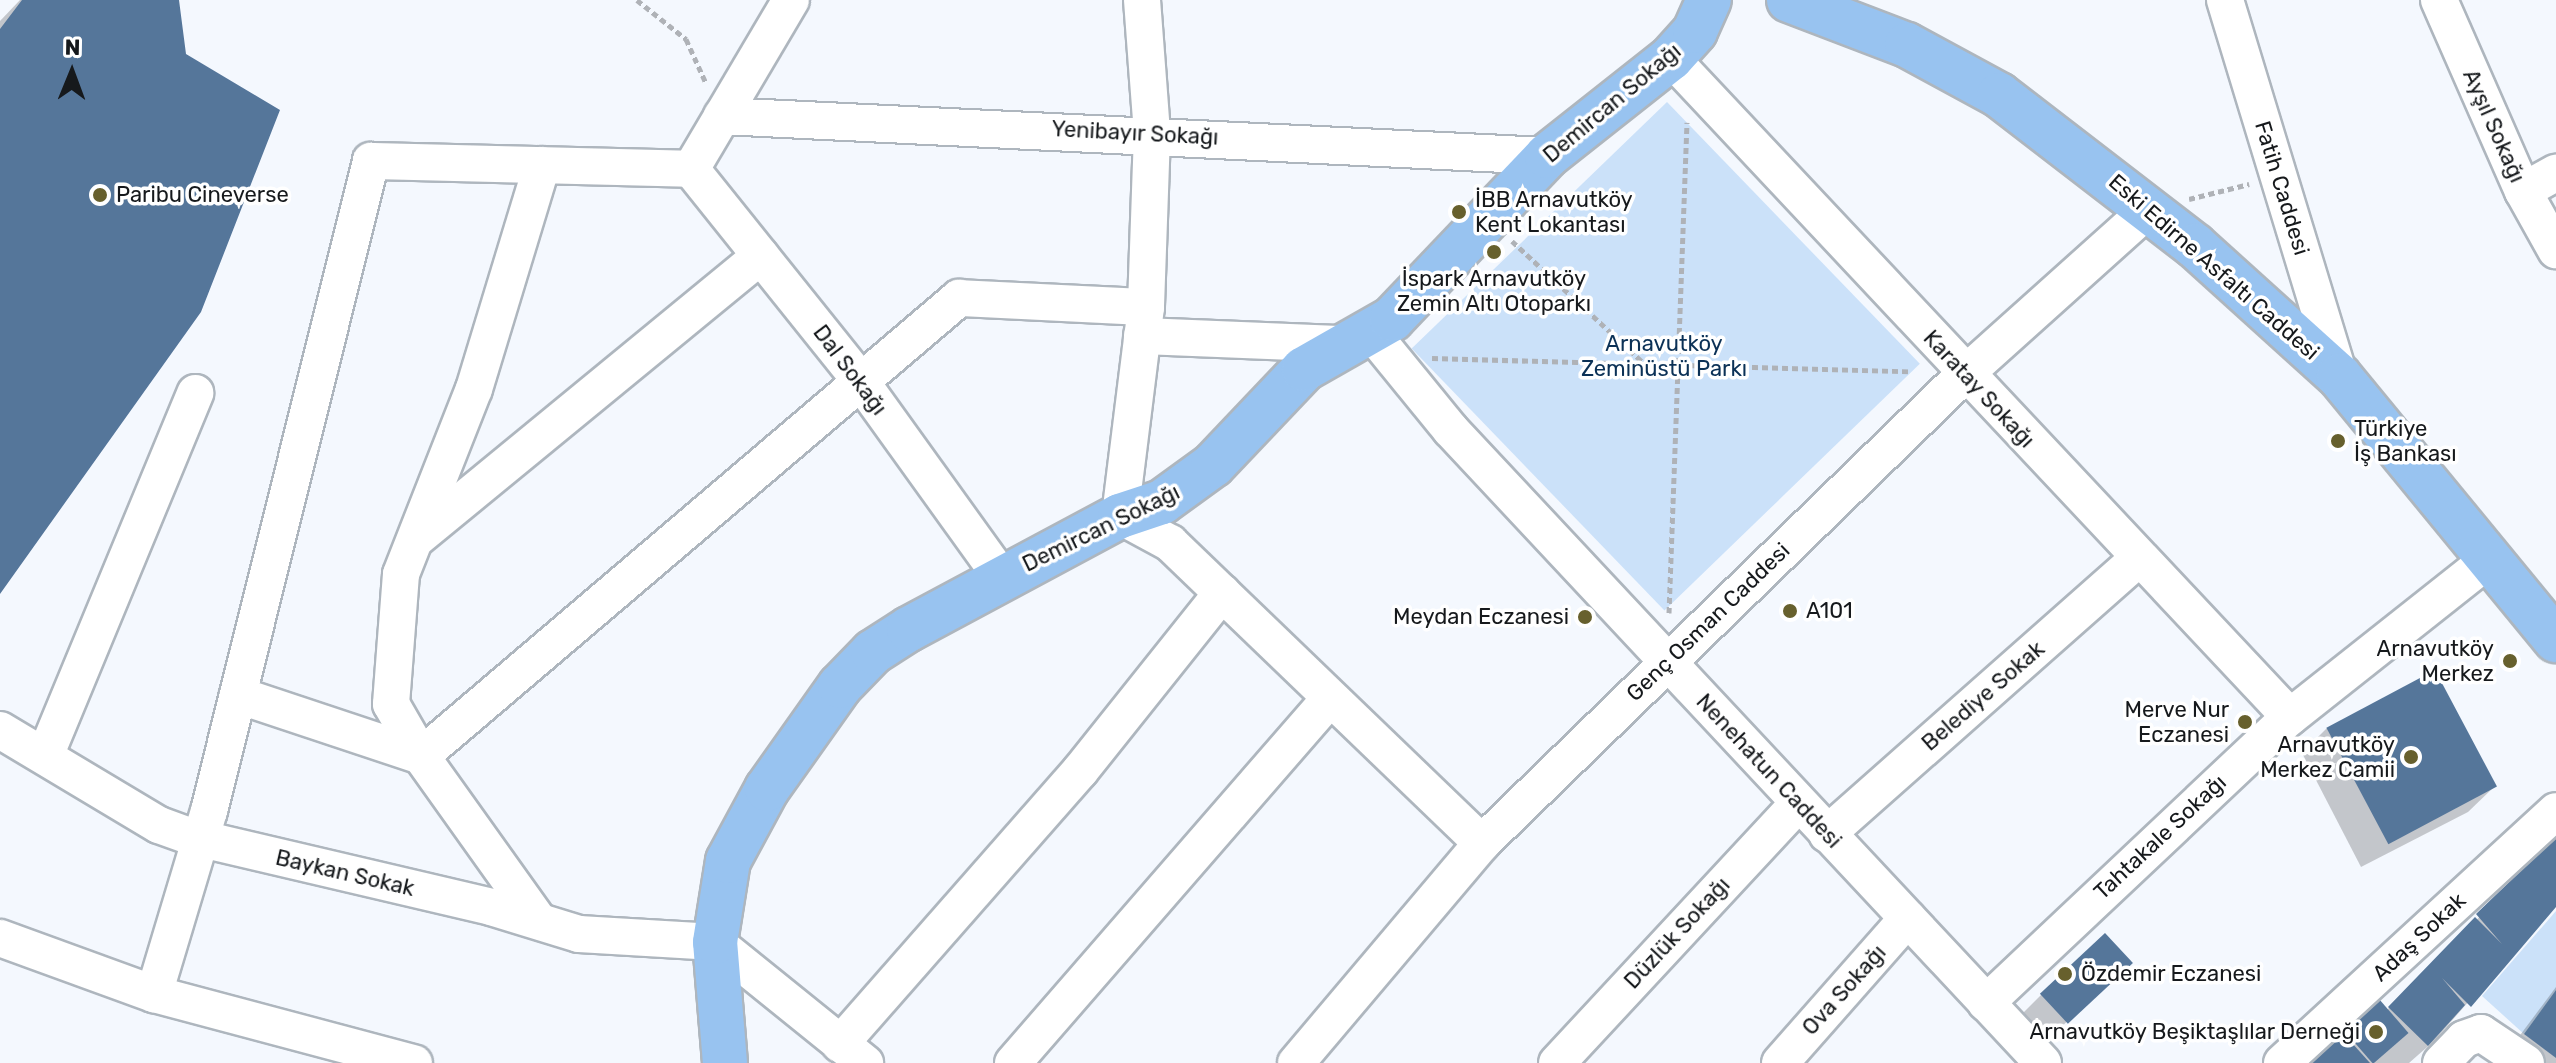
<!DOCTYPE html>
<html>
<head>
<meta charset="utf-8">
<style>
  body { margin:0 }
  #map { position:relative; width:2556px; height:1063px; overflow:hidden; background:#f4f8fe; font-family:Rubik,sans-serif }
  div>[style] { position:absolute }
  .green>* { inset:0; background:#cbe1f9; transform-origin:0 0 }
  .shadow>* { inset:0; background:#0003 }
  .building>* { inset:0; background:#55769a; transform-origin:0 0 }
  .path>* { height:5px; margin-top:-2.5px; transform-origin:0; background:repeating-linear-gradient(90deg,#afb2b7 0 6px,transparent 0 10px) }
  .roads { filter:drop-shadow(2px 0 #aeb6be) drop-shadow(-2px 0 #aeb6be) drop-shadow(0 2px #aeb6be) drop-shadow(0 -2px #aeb6be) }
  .minor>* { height:36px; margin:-18px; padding:0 18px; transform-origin:18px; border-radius:18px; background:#fff }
  .major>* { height:44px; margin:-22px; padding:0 22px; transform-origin:22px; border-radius:22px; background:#98c3f0 }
  .dots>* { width:22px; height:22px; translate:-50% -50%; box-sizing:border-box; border:4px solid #fff; border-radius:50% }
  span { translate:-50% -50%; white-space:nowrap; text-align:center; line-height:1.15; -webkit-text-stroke:7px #fff; paint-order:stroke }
  .street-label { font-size:22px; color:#16191c }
  .poi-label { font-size:22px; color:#16191c }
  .left { translate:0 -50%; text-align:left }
  .right { translate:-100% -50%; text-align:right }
  .park-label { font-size:22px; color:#0b3156 }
  .north { position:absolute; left:32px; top:32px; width:80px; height:80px; -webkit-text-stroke:6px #fff; paint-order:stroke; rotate:1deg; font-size:22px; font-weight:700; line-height:32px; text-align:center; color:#16191c }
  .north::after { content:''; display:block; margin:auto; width:28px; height:36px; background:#16191c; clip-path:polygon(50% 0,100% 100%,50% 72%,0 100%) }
</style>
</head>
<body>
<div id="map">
  <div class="green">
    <i style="left:1667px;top:102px;width:364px;height:355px;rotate:46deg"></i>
    <i style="clip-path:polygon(2556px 911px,2556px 990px,2524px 1034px,2482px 996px)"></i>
  </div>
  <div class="shadow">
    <i style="clip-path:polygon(20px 0,177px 0,0 590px,0 21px)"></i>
    <i style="clip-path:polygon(2327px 728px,2494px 787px,2468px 812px,2361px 867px,2302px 753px)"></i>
    <i style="clip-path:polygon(2556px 840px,2556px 902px,2434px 1041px,2409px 1063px,2314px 1063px,2378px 1002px,2386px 1011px)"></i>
    <i style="clip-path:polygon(2130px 963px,2030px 1056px,2006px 1030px,2041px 995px)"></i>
    <i style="clip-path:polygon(2556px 987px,2556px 1063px,2518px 1063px,2506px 1054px)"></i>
  </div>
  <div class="building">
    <i style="clip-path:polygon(22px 0,179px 0,186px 54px,280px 110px,201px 312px,0 594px,0 29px)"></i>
    <i style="left:2435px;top:670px;width:132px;height:123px;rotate:62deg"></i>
    <i style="clip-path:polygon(2556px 837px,2556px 907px,2471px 1007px,2442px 978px,2465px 1005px,2428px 1046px,2388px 1007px,2475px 917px,2502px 944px,2476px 914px)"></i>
    <i style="left:2105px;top:933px;width:41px;height:89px;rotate:47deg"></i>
    <i style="clip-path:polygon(2556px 990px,2556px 1058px,2524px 1034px)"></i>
    <i style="left:2379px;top:999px;width:45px;height:47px;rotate:49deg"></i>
    <i style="clip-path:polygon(2343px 1033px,2370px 1063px,2311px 1063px)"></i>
  </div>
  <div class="path">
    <i style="left:637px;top:0;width:63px;rotate:38.5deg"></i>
    <i style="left:686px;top:39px;width:48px;rotate:65.6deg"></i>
    <i style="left:2189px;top:199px;width:62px;rotate:-14deg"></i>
    <i style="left:1512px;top:241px;width:181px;rotate:42.8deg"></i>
    <i style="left:1432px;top:358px;width:479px;rotate:1.6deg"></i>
    <i style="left:1669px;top:613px;width:491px;rotate:-87.9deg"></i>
  </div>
  <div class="roads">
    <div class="minor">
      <i style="left:1142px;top:0;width:134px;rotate:85.7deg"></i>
      <i style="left:1152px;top:134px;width:173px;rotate:92deg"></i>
      <i style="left:1146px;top:307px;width:211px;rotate:97.1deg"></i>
      <i style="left:1120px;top:516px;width:57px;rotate:28.4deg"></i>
      <i style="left:1170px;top:543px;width:433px;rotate:43.9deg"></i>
      <i style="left:2225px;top:0;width:393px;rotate:73.1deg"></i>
      <i style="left:2439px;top:0;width:209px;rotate:66.3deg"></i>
      <i style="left:2523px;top:191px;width:68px;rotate:60.8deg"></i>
      <i style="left:1671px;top:58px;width:904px;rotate:46.79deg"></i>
      <i style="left:722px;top:116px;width:826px;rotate:2.78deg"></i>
      <i style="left:691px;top:169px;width:269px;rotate:51.3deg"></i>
      <i style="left:859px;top:379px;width:245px;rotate:54.3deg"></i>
      <i style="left:2523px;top:191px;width:38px;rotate:-29deg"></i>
      <i style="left:1371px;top:332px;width:125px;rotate:50.8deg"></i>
      <i style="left:1450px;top:429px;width:868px;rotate:46.91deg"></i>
      <i style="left:1142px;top:336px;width:203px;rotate:2.3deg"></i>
      <i style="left:416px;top:539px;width:446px;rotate:-39.4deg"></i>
      <i style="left:238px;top:695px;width:193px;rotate:18.4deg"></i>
      <i style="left:421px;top:756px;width:707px;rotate:-40.41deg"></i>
      <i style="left:959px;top:298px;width:187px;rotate:2.8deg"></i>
      <i style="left:0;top:730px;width:185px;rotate:30.9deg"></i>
      <i style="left:159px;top:825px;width:32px;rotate:20deg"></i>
      <i style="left:189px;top:836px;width:310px;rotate:13.2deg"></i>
      <i style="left:491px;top:907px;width:92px;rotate:17.1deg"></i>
      <i style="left:579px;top:934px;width:136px;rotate:3.4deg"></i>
      <i style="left:715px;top:942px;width:193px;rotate:38.9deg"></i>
      <i style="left:45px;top:756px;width:393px;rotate:-67.5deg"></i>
      <i style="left:1827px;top:834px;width:417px;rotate:-41.5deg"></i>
      <i style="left:538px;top:920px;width:201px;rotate:-125.5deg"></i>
      <i style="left:421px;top:756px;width:60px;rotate:-120deg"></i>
      <i style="left:391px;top:704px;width:130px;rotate:-85.6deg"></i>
      <i style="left:401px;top:574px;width:199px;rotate:-68.5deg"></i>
      <i style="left:474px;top:389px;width:234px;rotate:-73.1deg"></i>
      <i style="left:0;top:938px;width:164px;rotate:20deg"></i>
      <i style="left:154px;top:994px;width:269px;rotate:14.9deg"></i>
      <i style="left:154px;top:994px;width:191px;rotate:-73.3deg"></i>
      <i style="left:209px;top:811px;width:670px;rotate:-76.01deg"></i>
      <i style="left:371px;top:161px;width:320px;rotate:1.4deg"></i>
      <i style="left:691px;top:169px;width:196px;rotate:-59.4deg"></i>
      <i style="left:1986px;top:1003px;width:417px;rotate:-43.3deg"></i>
      <i style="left:2290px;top:717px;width:254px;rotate:-38.4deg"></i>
      <i style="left:840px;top:1044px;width:363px;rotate:-48.7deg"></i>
      <i style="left:1080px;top:771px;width:228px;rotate:-51.4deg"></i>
      <i style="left:1013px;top:1063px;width:480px;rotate:-49deg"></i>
      <i style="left:1296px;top:1063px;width:288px;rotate:-49.8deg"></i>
      <i style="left:1482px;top:843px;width:672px;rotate:-44.16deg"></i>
      <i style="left:1964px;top:375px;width:249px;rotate:-41.9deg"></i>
      <i style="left:1557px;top:1063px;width:354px;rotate:-47.1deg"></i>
      <i style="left:1780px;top:1063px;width:193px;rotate:-48.6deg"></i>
      <i style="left:2282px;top:1063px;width:372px;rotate:-42.6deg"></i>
      <i style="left:2441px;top:1063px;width:33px;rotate:-46deg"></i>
      <i style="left:2464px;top:1039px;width:18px;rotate:-19deg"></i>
      <i style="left:2481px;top:1033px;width:54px;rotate:33.7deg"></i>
    </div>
    <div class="major">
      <i style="left:1789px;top:0;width:126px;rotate:20.9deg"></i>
      <i style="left:1907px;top:45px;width:105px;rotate:28.5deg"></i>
      <i style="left:1999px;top:95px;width:247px;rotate:37.6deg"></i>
      <i style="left:2195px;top:246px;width:194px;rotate:42.1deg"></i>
      <i style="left:2339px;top:376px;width:342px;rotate:50.6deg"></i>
      <i style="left:725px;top:1063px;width:121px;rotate:-94.7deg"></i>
      <i style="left:715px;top:942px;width:82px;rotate:-80.9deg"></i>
      <i style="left:728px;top:861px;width:82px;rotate:-61.6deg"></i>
      <i style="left:767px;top:789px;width:126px;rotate:-54.7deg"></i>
      <i style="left:840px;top:686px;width:47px;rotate:-45.9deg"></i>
      <i style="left:873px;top:652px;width:43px;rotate:-32.6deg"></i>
      <i style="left:909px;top:629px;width:239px;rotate:-28.2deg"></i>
      <i style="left:1120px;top:516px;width:44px;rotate:-18.4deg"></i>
      <i style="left:1162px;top:502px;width:63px;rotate:-36deg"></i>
      <i style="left:1213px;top:465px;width:132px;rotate:-46.5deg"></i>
      <i style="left:1304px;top:369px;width:101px;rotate:-29.6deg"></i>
      <i style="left:1392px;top:319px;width:225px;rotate:-46.4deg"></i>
      <i style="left:1547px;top:156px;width:158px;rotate:-38.3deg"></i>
      <i style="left:1671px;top:58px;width:36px;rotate:-48deg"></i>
      <i style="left:1695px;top:31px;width:34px;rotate:-66deg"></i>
    </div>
  </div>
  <div class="dots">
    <i style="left:100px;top:195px;background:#67602d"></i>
    <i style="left:1459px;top:212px;background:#67602d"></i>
    <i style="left:1494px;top:252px;background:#67602d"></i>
    <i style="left:2338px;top:441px;background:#67602d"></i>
    <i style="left:1790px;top:611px;background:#67602d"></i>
    <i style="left:1585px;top:617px;background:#67602d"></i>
    <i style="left:2510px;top:661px;background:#67602d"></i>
    <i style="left:2245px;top:722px;background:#67602d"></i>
    <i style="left:2411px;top:757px;background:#67602d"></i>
    <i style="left:2065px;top:974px;background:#67602d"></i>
    <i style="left:2376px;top:1032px;background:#67602d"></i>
  </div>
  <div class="street-label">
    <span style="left:1612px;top:103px;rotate:-40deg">Demircan Sokağı</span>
    <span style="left:2494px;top:126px;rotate:66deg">Ayşıl Sokağı</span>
    <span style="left:1135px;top:133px;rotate:3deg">Yenibayır Sokağı</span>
    <span style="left:2282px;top:188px;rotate:73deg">Fatih Caddesi</span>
    <span style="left:2214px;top:267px;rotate:41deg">Eski Edirne Asfaltı Caddesi</span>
    <span style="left:850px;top:370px;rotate:53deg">Dal Sokağı</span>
    <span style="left:1979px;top:389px;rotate:47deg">Karatay Sokağı</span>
    <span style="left:1101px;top:528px;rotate:-26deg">Demircan Sokağı</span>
    <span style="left:1708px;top:622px;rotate:-44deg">Genç Osman Caddesi</span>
    <span style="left:1983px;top:696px;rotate:-41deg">Belediye Sokak</span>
    <span style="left:1769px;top:771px;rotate:47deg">Nenehatun Caddesi</span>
    <span style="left:2160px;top:837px;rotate:-43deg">Tahtakale Sokağı</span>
    <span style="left:345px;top:873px;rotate:13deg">Baykan Sokak</span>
    <span style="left:1677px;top:933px;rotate:-47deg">Düzlük Sokağı</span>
    <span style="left:2419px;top:937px;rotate:-43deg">Adaş Sokak</span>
    <span style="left:1844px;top:990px;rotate:-48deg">Ova Sokağı</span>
  </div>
  <div class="poi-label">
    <span class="left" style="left:116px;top:195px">Paribu Cineverse</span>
    <span class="left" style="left:1475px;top:212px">İBB Arnavutköy<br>Kent Lokantası</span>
    <span style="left:1494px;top:291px">İspark Arnavutköy<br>Zemin Altı Otoparkı</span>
    <span class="left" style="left:2354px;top:441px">Türkiye<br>İş Bankası</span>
    <span class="left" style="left:1806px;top:611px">A101</span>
    <span class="right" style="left:1569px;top:617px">Meydan Eczanesi</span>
    <span class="right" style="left:2494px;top:661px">Arnavutköy<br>Merkez</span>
    <span class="right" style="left:2229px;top:722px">Merve Nur<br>Eczanesi</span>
    <span class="right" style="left:2395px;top:757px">Arnavutköy<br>Merkez Camii</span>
    <span class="left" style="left:2081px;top:974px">Özdemir Eczanesi</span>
    <span class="right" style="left:2360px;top:1032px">Arnavutköy Beşiktaşlılar Derneği</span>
  </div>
  <div class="park-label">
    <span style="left:1664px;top:356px">Arnavutköy<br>Zeminüstü Parkı</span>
  </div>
  <div class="north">N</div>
</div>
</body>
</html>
